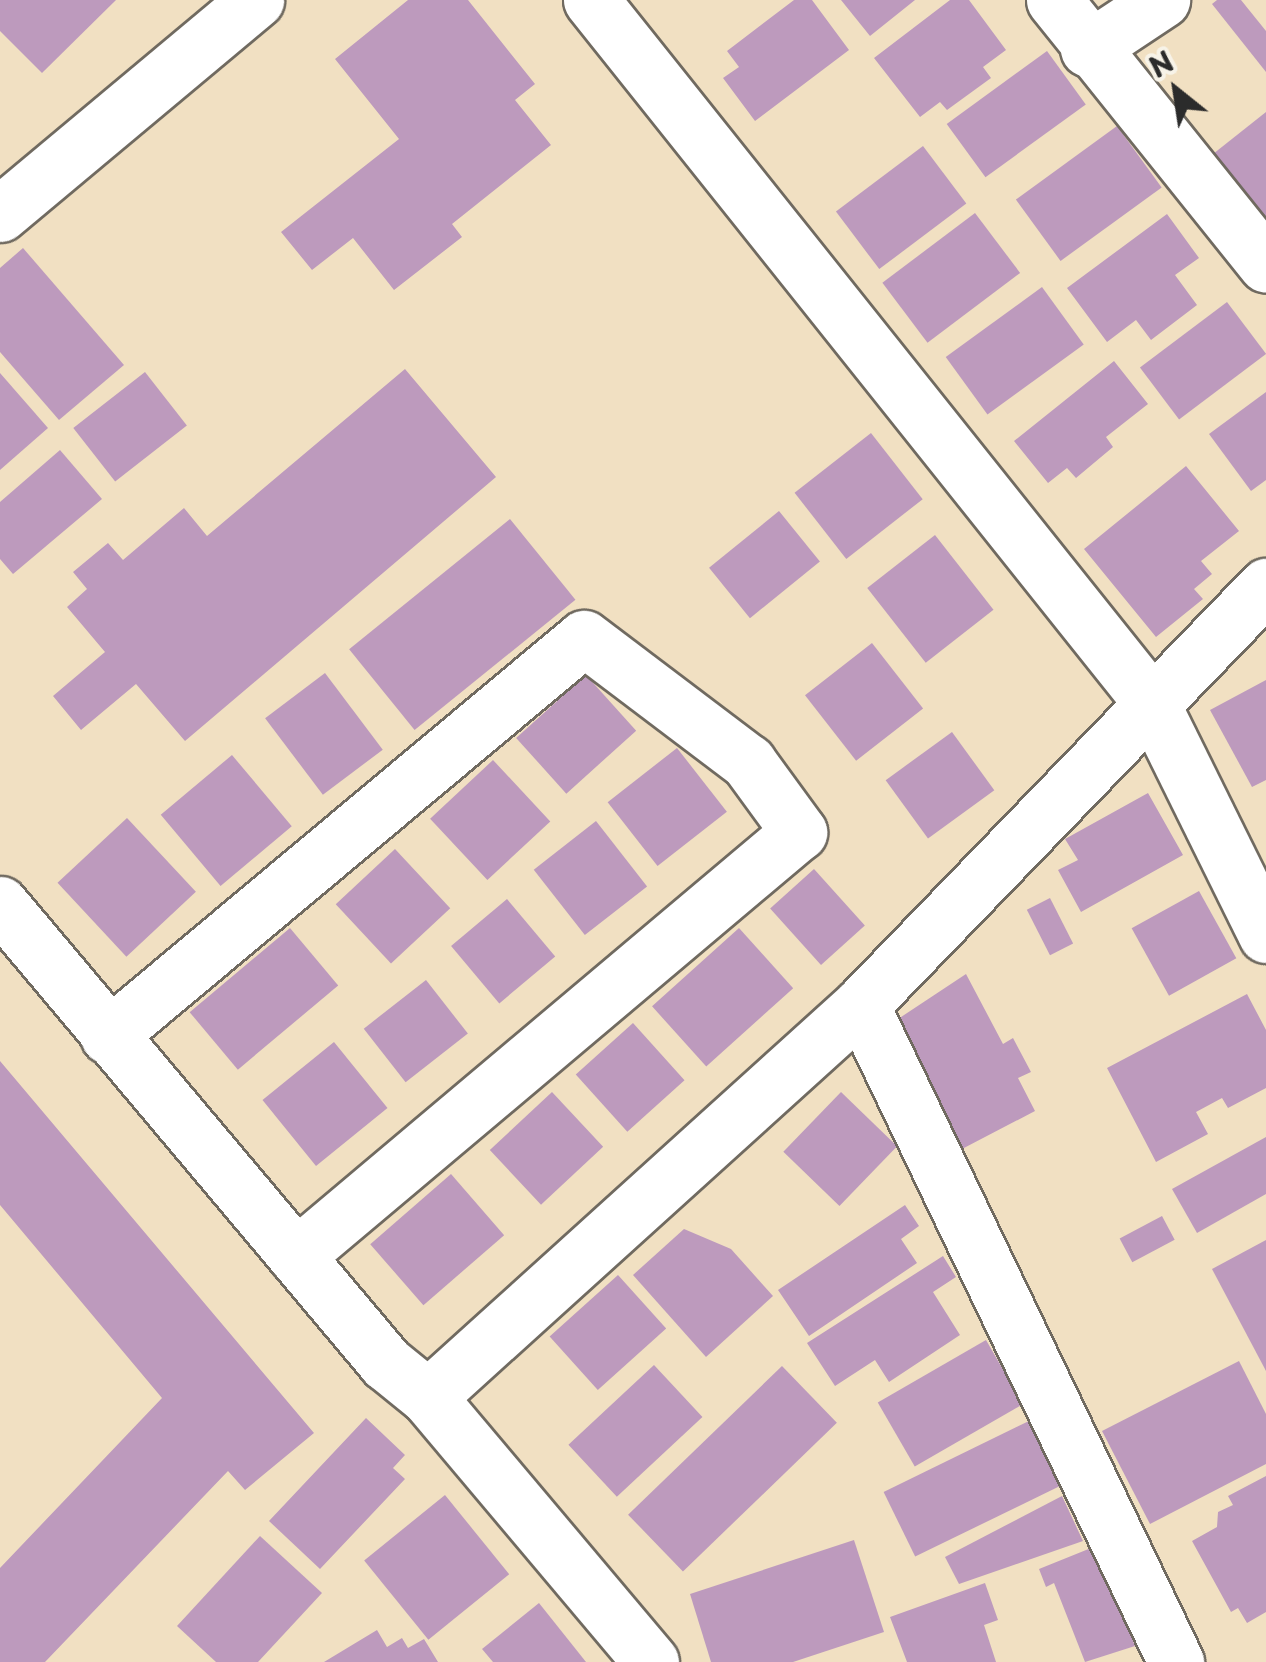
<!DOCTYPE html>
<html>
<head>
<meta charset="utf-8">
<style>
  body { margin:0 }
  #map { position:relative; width:1266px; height:1662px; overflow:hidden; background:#f1e0c2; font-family:"Playpen Sans",sans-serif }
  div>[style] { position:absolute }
  .building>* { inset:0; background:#bd9abd; transform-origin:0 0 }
  .roads { filter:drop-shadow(2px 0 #706a60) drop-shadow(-2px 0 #706a60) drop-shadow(0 2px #706a60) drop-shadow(0 -2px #706a60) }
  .minor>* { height:55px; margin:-27.5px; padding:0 27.5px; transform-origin:27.5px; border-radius:27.5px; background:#fff }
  span { translate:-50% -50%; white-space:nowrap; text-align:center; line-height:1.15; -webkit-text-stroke:8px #f7f3e8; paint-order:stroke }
  .north { position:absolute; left:1126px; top:40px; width:100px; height:100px; -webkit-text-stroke:8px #f7f3e8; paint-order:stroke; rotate:330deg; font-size:28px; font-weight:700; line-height:40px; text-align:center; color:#2b2b2b }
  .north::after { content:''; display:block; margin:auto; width:35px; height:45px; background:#2b2b2b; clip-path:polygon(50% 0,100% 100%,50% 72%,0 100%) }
</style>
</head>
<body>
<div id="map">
  <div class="building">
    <i style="clip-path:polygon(0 0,116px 0,42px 73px,0 31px)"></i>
    <i style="clip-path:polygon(408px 0,468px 0,535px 84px,515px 100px,551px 145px,452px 224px,462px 237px,394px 290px,353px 238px,312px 270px,281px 232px,399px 139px,335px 59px)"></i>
    <i style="clip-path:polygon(794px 0,812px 0,849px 50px,755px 121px,723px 78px,739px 67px,727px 51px)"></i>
    <i style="clip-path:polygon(841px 0,915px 0,870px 36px)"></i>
    <i style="clip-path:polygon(950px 0,969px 0,1006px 50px,983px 67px,991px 78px,947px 110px,940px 102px,920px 117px,874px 58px)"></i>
    <i style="clip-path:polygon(1217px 0,1241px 0,1266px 31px,1266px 72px,1212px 4px)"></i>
    <i style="left:1047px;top:51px;width:66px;height:124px;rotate:54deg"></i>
    <i style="clip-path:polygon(1266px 112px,1266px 220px,1213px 154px)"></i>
    <i style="left:1117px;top:126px;width:76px;height:125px;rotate:54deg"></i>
    <i style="left:923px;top:146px;width:72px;height:109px;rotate:53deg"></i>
    <i style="left:975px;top:213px;width:75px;height:116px;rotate:53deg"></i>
    <i style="clip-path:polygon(1167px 214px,1199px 258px,1175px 275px,1197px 305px,1151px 340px,1136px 320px,1107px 342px,1067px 288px)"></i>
    <i style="clip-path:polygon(23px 248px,124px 365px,59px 420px,0 352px,0 268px)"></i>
    <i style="left:1042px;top:287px;width:71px;height:119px;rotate:54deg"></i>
    <i style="left:1227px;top:302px;width:65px;height:109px;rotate:53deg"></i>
    <i style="clip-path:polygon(1114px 361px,1148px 404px,1106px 437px,1113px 447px,1076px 478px,1067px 468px,1048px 483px,1014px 441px)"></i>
    <i style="clip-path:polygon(405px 369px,496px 477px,185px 741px,136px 684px,81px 730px,53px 696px,105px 652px,67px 607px,87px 589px,73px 572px,108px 543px,123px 560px,184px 508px,207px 536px)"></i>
    <i style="left:145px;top:372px;width:68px;height:91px;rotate:52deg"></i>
    <i style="clip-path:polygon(0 373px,48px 428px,0 470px)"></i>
    <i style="clip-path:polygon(1266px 392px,1266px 480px,1251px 491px,1209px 434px)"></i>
    <i style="left:871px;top:433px;width:84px;height:97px;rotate:52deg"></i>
    <i style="clip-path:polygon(60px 450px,102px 499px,13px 574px,0 559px,0 502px)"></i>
    <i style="clip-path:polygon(1186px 466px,1239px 531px,1201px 561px,1212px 574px,1194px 589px,1203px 599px,1156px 637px,1084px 549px)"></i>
    <i style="left:779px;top:511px;width:65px;height:90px;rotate:51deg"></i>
    <i style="left:510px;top:519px;width:104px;height:207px;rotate:51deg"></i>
    <i style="left:935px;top:535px;width:95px;height:86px;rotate:52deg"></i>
    <i style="left:872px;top:643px;width:83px;height:85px;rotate:52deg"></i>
    <i style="left:325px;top:673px;width:96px;height:75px;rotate:53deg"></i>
    <i style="left:586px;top:675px;width:75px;height:94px;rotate:48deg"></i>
    <i style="clip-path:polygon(1266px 680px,1266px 780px,1252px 787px,1210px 710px)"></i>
    <i style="left:952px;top:732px;width:72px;height:82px;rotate:54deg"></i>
    <i style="left:677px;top:748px;width:81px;height:88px;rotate:52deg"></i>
    <i style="left:232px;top:755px;width:93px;height:93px;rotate:50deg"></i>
    <i style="left:493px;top:760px;width:84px;height:86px;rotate:47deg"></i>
    <i style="clip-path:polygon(1148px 793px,1183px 855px,1081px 912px,1058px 870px,1078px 860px,1065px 839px)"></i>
    <i style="left:127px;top:818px;width:101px;height:95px;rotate:47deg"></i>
    <i style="left:596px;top:821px;width:83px;height:79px;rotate:52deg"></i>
    <i style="left:395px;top:849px;width:81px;height:81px;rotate:47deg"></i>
    <i style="left:814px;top:869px;width:76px;height:59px;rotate:48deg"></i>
    <i style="left:1199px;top:891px;width:77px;height:77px;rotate:61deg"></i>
    <i style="left:1050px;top:898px;width:51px;height:26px;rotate:63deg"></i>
    <i style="left:507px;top:899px;width:75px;height:73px;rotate:50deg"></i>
    <i style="left:290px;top:928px;width:75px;height:131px;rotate:50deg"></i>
    <i style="left:739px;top:928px;width:81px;height:117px;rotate:48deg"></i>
    <i style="clip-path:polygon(966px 974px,1003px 1044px,1013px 1038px,1031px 1072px,1018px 1078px,1035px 1111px,962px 1149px,895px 1021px)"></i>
    <i style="left:426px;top:980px;width:68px;height:79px;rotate:52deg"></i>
    <i style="clip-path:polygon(1247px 994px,1266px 1030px,1266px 1088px,1228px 1108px,1222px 1098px,1196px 1112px,1208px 1134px,1156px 1162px,1107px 1068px)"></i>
    <i style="left:633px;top:1023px;width:77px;height:77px;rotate:48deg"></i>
    <i style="left:334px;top:1042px;width:85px;height:92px;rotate:51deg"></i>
    <i style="clip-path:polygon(0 1061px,314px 1433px,245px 1490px,228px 1471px,45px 1662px,0 1662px,0 1568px,162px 1398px,0 1205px)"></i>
    <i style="left:552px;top:1092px;width:75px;height:85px;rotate:47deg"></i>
    <i style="left:841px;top:1092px;width:78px;height:83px;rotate:44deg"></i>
    <i style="clip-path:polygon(1266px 1137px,1266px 1194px,1197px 1233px,1172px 1189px)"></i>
    <i style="left:451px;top:1174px;width:81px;height:107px;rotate:49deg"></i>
    <i style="clip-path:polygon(905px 1205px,919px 1226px,901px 1239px,917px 1263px,809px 1336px,778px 1290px)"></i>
    <i style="left:1162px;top:1216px;width:27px;height:48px;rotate:62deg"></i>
    <i style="clip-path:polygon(684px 1229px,731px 1249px,773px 1296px,706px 1357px,633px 1275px)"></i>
    <i style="clip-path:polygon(1266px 1240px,1266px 1371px,1212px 1269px)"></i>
    <i style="clip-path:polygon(943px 1256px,956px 1277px,933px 1292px,960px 1335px,889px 1382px,875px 1360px,835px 1386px,807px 1343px)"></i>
    <i style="left:618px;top:1275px;width:72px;height:92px;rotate:48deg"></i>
    <i style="left:986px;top:1340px;width:74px;height:125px;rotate:60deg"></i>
    <i style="clip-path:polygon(1239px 1361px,1266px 1414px,1266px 1464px,1150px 1524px,1102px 1431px)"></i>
    <i style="left:654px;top:1365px;width:71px;height:117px;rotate:47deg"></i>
    <i style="left:782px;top:1366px;width:79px;height:214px;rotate:46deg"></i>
    <i style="clip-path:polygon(366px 1418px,405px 1455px,393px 1468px,405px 1479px,320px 1569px,269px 1521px)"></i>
    <i style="left:1031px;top:1420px;width:72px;height:164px;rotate:64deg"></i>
    <i style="clip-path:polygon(1266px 1476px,1266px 1612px,1247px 1623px,1238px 1608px,1231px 1612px,1192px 1541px,1217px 1527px,1218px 1512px,1233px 1505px,1228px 1496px)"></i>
    <i style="left:445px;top:1495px;width:102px;height:104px;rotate:51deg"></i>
    <i style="clip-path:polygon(1062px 1496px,1083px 1541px,959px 1584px,945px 1557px)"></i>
    <i style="clip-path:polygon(260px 1536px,322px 1593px,258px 1662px,216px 1662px,177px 1626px)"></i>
    <i style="clip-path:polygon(854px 1540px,884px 1632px,793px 1662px,711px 1662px,690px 1594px)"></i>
    <i style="clip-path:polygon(1096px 1546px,1135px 1646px,1085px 1662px,1054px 1583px,1046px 1587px,1039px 1569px)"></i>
    <i style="clip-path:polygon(985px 1583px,998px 1620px,984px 1625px,996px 1662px,907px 1662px,890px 1617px)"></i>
    <i style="clip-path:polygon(539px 1603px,586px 1662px,493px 1662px,482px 1649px)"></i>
    <i style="clip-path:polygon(377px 1630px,387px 1647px,402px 1638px,408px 1648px,424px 1639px,438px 1662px,324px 1662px)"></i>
  </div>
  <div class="roads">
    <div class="minor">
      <i style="left:591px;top:0;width:898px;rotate:51.42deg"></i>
      <i style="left:1151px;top:702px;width:260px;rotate:63.7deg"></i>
      <i style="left:1054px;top:0;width:339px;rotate:51.3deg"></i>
      <i style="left:1088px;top:49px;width:89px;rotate:-33.5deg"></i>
      <i style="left:0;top:214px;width:334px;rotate:-39.9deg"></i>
      <i style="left:0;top:904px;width:600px;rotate:49.94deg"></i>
      <i style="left:386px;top:1363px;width:54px;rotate:39deg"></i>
      <i style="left:428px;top:1397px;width:346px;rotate:49.9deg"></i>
      <i style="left:861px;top:1005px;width:729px;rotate:64.38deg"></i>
      <i style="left:108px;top:1036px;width:620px;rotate:-39.9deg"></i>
      <i style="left:584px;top:638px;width:206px;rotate:37.1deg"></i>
      <i style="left:748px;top:762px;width:87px;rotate:53.9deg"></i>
      <i style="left:799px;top:832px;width:658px;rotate:139.87deg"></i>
      <i style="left:428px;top:1397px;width:584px;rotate:-42.15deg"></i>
      <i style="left:861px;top:1005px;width:583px;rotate:-45.97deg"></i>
    </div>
  </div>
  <div class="north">N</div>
</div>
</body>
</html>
